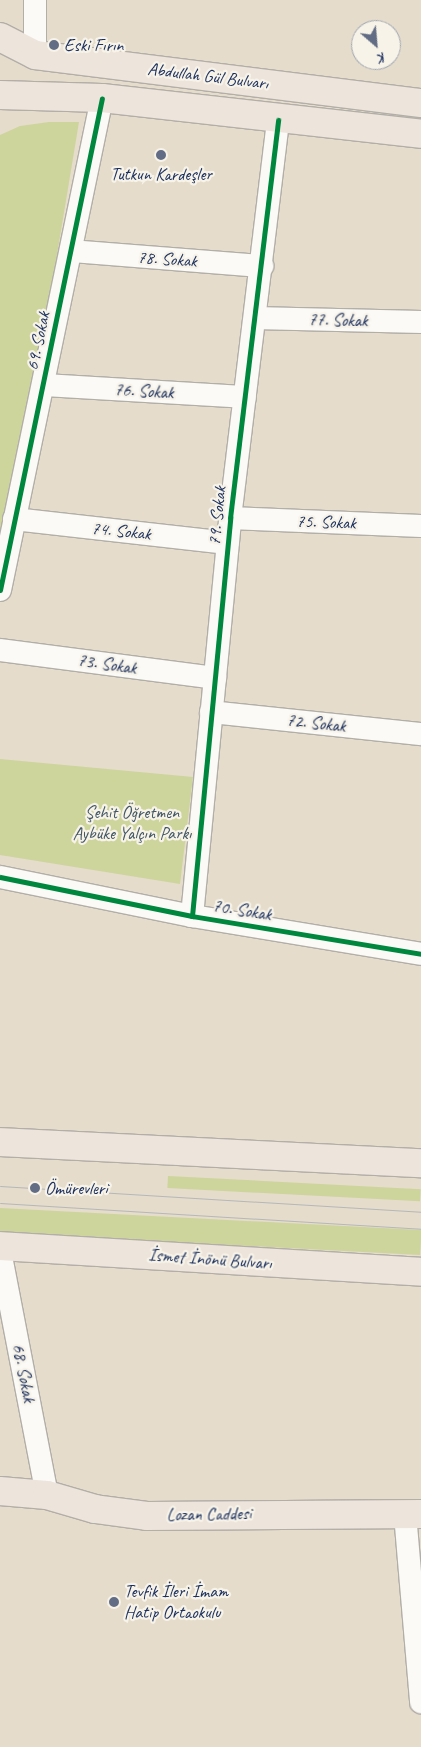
<!DOCTYPE html>
<html>
<head>
<meta charset="utf-8">
<style>
  body { margin:0 }
  #map { position:relative; width:421px; height:1747px; overflow:hidden; background:#e5dccb; font-family:Caveat,sans-serif }
  div>[style] { position:absolute }
  .green>* { inset:0; background:#cdd59c; transform-origin:0 0 }
  .roads { filter:drop-shadow(1px 0 #b2aea8) drop-shadow(-1px 0 #b2aea8) drop-shadow(0 1px #b2aea8) drop-shadow(0 -1px #b2aea8) }
  .minor>* { height:22px; margin:-11px; padding:0 11px; transform-origin:11px; border-radius:11px; background:#fbfaf7 }
  .major>* { height:28px; margin:-14px; padding:0 14px; transform-origin:14px; border-radius:14px; background:#ede4dc }
  .tram>* { height:1px; margin:-0.5px; padding:0 0.5px; transform-origin:0.5px; border-radius:0.5px; background:#b5b7b9 }
  .cycleway>* { height:5px; margin:-2.5px; padding:0 2.5px; transform-origin:2.5px; border-radius:2.5px; background:#00873e }
  .dots>* { width:14px; height:14px; translate:-50% -50%; box-sizing:border-box; border:2px solid #f7f3e8; border-radius:50% }
  span { translate:-50% -50%; white-space:nowrap; text-align:center; line-height:1.15; -webkit-text-stroke:4.5px #f7f3e8; paint-order:stroke }
  .poi-label { font-size:18px; color:#1b2f5e }
  .left { translate:0 -50%; text-align:left }
  .street-label { font-size:18px; color:#1b2f5e }
  .park-label { font-size:18px; color:#425764 }
  .north { position:absolute; left:351px; top:20px; width:50px; height:50px; box-sizing:border-box; background:#f7f3e8; border:1px solid #9fa5b1; border-radius:50%; rotate:153deg; font-size:14px; font-weight:700; line-height:20px; text-align:center; color:#1b2f5e }
  .north::after { content:''; display:block; margin:auto; width:18px; height:22px; background:#626c84; clip-path:polygon(50% 0,100% 100%,50% 72%,0 100%) }
</style>
</head>
<body>
<div id="map">
  <div class="green">
    <i style="clip-path:polygon(49px 122px,79px 122px,49px 303px,0 541px,0 135px,20px 126px)"></i>
    <i style="clip-path:polygon(0 759px,193px 777px,180px 884px,0 855px)"></i>
    <i style="left:168px;top:1176px;width:253px;height:12px;rotate:3deg"></i>
    <i style="left:0;top:1208px;width:422px;height:25px;rotate:3deg"></i>
  </div>
  <div class="roads">
    <div class="minor">
      <i style="left:35px;top:55px;width:55px;rotate:-90deg"></i>
      <i style="left:71px;top:251px;width:192px;rotate:4.5deg"></i>
      <i style="left:255px;top:318px;width:166px;rotate:1.4deg"></i>
      <i style="left:43px;top:385px;width:202px;rotate:3.4deg"></i>
      <i style="left:230px;top:518px;width:191px;rotate:2.4deg"></i>
      <i style="left:14px;top:519px;width:215px;rotate:6.4deg"></i>
      <i style="left:0;top:590px;width:502px;rotate:-78.29deg"></i>
      <i style="left:0;top:650px;width:217px;rotate:7.4deg"></i>
      <i style="left:211px;top:712px;width:211px;rotate:6deg"></i>
      <i style="left:0;top:877px;width:196px;rotate:11.5deg"></i>
      <i style="left:192px;top:916px;width:232px;rotate:9.4deg"></i>
      <i style="left:192px;top:916px;width:400px;rotate:-84.5deg"></i>
      <i style="left:230px;top:518px;width:401px;rotate:-83.1deg"></i>
      <i style="left:0;top:1251px;width:248px;rotate:79.1deg"></i>
      <i style="left:405px;top:1514px;width:189px;rotate:85.1deg"></i>
    </div>
    <div class="major">
      <i style="left:0;top:37px;width:39px;rotate:27deg"></i>
      <i style="left:35px;top:55px;width:389px;rotate:7.1deg"></i>
      <i style="left:0;top:95px;width:102px;rotate:1.7deg"></i>
      <i style="left:102px;top:98px;width:321px;rotate:6.4deg"></i>
      <i style="left:0;top:1142px;width:422px;rotate:2.9deg"></i>
      <i style="left:0;top:1246px;width:422px;rotate:3.5deg"></i>
      <i style="left:0;top:1491px;width:47px;rotate:4.9deg"></i>
      <i style="left:47px;top:1495px;width:50px;rotate:16.3deg"></i>
      <i style="left:95px;top:1509px;width:52px;rotate:7.7deg"></i>
      <i style="left:147px;top:1516px;width:274px;rotate:-0.4deg"></i>
    </div>
  </div>
  <div class="tram">
    <i style="left:0;top:1186px;width:422px;rotate:3.5deg"></i>
    <i style="left:0;top:1203px;width:422px;rotate:3.5deg"></i>
  </div>
  <div class="cycleway">
    <i style="left:0;top:590px;width:502px;rotate:-78.29deg"></i>
    <i style="left:0;top:877px;width:196px;rotate:11.5deg"></i>
    <i style="left:192px;top:916px;width:232px;rotate:9.4deg"></i>
    <i style="left:192px;top:916px;width:400px;rotate:-84.5deg"></i>
    <i style="left:230px;top:518px;width:401px;rotate:-83.1deg"></i>
  </div>
  <div class="dots">
    <i style="left:54px;top:45px;background:#626c84"></i>
    <i style="left:161px;top:155px;background:#626c84"></i>
    <i style="left:35px;top:1188px;background:#626c84"></i>
    <i style="left:114px;top:1602px;background:#626c84"></i>
  </div>
  <div class="poi-label">
    <span class="left" style="left:64px;top:45px">Eski Fırın</span>
    <span style="left:161px;top:174px">Tutkun Kardeşler</span>
    <span class="left" style="left:45px;top:1188px">Ömürevleri</span>
    <span class="left" style="left:124px;top:1602px">Tevfik İleri İmam<br>Hatip Ortaokulu</span>
  </div>
  <div class="street-label">
    <span style="left:208px;top:76px;rotate:7deg">Abdullah Gül Bulvarı</span>
    <span style="left:167px;top:259px;rotate:4deg">78. Sokak</span>
    <span style="left:338px;top:320px;rotate:1deg">77. Sokak</span>
    <span style="left:38px;top:341px;rotate:-78deg">69. Sokak</span>
    <span style="left:144px;top:391px;rotate:3deg">76. Sokak</span>
    <span style="left:217px;top:516px;rotate:-84deg">79. Sokak</span>
    <span style="left:326px;top:522px;rotate:2deg">75. Sokak</span>
    <span style="left:121px;top:531px;rotate:6deg">74. Sokak</span>
    <span style="left:107px;top:664px;rotate:8deg">73. Sokak</span>
    <span style="left:316px;top:723px;rotate:6deg">72. Sokak</span>
    <span style="left:242px;top:910px;rotate:9deg">70. Sokak</span>
    <span style="left:210px;top:1259px;rotate:4deg">İsmet İnönü Bulvarı</span>
    <span style="left:24px;top:1373px;rotate:79deg">68. Sokak</span>
    <span style="left:209px;top:1514px;rotate:-1deg">Lozan Caddesi</span>
  </div>
  <div class="park-label">
    <span style="left:132px;top:823px">Şehit Öğretmen<br>Aybüke Yalçın Parkı</span>
  </div>
  <div class="north">K</div>
</div>
</body>
</html>
